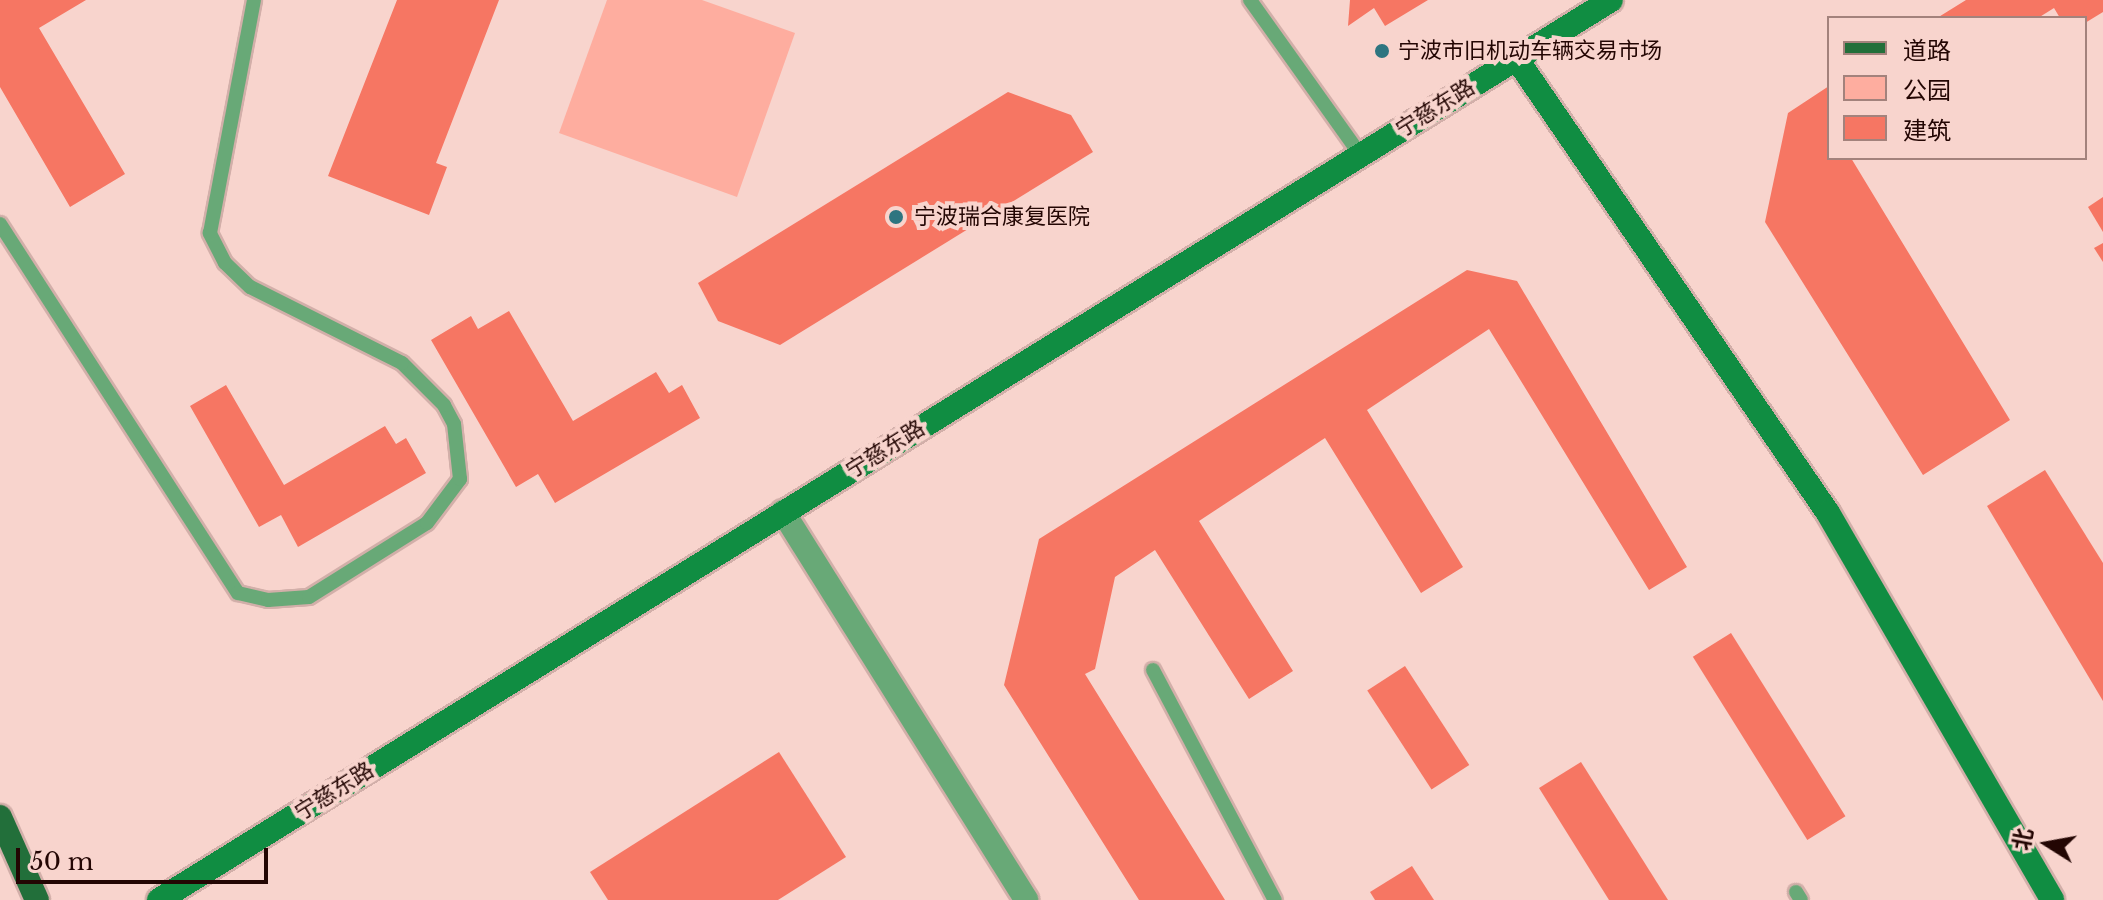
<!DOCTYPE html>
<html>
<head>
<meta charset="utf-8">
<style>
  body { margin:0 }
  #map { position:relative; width:2103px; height:900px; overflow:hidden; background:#f8d4cd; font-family:"Libre Baskerville","Noto Sans SC",serif }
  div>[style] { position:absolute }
  .green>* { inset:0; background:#fead9f }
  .building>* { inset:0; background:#f67663; transform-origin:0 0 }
  .roads { filter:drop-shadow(2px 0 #d2afa9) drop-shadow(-2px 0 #d2afa9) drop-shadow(0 2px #d2afa9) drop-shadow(0 -2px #d2afa9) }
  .lane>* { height:14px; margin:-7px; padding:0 7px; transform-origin:7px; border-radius:7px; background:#68a977 }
  .street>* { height:24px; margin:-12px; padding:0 12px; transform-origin:12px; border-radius:12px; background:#68a977 }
  .secondary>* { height:24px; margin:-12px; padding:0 12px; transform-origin:12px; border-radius:12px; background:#108d42 }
  .primary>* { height:24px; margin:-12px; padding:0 12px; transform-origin:12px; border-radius:12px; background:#226f3a }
  .dots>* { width:22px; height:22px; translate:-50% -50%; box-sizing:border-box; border:4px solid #f8d4cd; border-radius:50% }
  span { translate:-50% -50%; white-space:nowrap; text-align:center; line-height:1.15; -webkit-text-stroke:8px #f8d4cd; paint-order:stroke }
  .poi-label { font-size:22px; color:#230603 }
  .left { translate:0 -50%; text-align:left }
  .street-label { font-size:22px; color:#230603 }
  .legend { position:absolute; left:1827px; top:16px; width:260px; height:144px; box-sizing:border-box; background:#f8d4cd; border:2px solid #a3827c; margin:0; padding:10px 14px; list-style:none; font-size:24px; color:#230603 }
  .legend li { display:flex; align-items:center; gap:16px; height:40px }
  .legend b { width:40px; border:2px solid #a3827c }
  .north { position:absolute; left:2007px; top:804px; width:80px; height:80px; -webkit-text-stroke:6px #f8d4cd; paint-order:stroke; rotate:281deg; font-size:22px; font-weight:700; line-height:32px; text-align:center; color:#230603 }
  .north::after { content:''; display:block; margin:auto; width:28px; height:36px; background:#230603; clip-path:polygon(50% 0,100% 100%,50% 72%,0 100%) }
  .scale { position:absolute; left:16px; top:848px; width:252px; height:36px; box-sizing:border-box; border:4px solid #230603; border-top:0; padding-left:10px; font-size:24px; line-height:28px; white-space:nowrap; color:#230603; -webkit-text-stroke:6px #f8d4cd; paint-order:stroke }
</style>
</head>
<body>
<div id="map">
  <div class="green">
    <i style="clip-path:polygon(607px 0,702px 0,795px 33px,737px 197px,559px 133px)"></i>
  </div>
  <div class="building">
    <i style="clip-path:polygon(0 0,86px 0,39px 28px,125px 174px,70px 207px,0 87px)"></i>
    <i style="clip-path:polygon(397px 0,499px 0,436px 163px,447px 167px,429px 215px,328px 176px)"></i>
    <i style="clip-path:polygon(1350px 0,1428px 0,1385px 26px,1374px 8px,1348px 26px)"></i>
    <i style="clip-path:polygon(1966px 0,2103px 0,2103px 12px,2085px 23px,2060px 18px,2054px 8px,2038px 18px,1937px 18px)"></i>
    <i style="clip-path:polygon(1829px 86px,1829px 158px,1851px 158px,2010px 420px,1923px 475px,1765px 222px,1788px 113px)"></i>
    <i style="clip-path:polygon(1008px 92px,1071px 115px,1093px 152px,780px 345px,718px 321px,698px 283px)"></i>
    <i style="clip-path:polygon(2103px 197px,2103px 232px,2088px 207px)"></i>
    <i style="clip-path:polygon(2103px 243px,2103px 262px,2094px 248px)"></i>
    <i style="clip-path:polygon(1467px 270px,1517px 281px,1687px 567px,1649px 590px,1489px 329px,1367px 410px,1463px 567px,1421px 593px,1325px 438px,1199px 521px,1293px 671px,1249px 699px,1155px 550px,1115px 577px,1095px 669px,1085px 674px,1225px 900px,1139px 900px,1004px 685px,1039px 539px)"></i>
    <i style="clip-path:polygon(509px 311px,573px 421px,656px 372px,669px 393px,682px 385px,700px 418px,555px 503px,538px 474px,516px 487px,431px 340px,471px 316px,478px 329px)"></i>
    <i style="clip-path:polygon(226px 385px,284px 485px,385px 426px,396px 444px,406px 438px,426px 473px,298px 547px,281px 515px,259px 527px,190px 406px)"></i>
    <i style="clip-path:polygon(2045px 470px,2103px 563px,2103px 701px,1987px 506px)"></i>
    <i style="left:1731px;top:633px;width:216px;height:45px;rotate:58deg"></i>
    <i style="left:1405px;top:666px;width:118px;height:45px;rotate:57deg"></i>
    <i style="clip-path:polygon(779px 752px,846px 857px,778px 900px,608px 900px,590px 872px)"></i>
    <i style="clip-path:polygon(1581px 762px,1668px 900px,1609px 900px,1539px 788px)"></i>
    <i style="clip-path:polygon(1412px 866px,1434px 900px,1375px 900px,1370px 892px)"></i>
  </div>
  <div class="roads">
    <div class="lane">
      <i style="left:1250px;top:0;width:189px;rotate:54.5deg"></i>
      <i style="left:0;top:224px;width:439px;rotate:57.2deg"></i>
      <i style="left:238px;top:593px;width:31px;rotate:13deg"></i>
      <i style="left:268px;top:600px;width:41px;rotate:-4.2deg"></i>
      <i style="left:309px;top:597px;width:139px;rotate:-32.1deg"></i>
      <i style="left:427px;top:523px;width:55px;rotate:-53.1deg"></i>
      <i style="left:460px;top:479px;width:55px;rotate:-96.2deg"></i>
      <i style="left:454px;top:424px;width:21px;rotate:-118deg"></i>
      <i style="left:444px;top:405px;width:59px;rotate:-135deg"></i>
      <i style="left:402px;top:363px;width:170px;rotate:-153.4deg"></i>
      <i style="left:250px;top:287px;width:35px;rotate:-136deg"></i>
      <i style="left:225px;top:263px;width:34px;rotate:-117deg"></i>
      <i style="left:210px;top:233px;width:237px;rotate:-79.3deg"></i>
      <i style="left:1153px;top:670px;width:260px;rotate:62.1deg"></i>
      <i style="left:1796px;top:892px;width:9px;rotate:58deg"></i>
    </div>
    <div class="street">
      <i style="left:783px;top:512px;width:458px;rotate:57.9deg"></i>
    </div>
    <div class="secondary">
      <i style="left:1516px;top:58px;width:552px;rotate:55.56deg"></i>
      <i style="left:1828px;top:513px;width:447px;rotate:59.9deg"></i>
      <i style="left:159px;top:900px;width:1708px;rotate:-31.79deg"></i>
    </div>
    <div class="primary">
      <i style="left:0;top:817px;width:91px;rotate:66deg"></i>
    </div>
  </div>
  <div class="dots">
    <i style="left:1382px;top:51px;background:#2e7580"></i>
    <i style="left:896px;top:217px;background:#2e7580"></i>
  </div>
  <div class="poi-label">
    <span class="left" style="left:1398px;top:51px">宁波市旧机动车辆交易市场</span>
    <span class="left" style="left:914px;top:217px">宁波瑞合康复医院</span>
  </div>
  <div class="street-label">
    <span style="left:1435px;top:108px;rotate:-32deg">宁慈东路</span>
    <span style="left:885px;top:449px;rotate:-32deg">宁慈东路</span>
    <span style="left:334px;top:791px;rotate:-32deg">宁慈东路</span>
  </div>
  <ul class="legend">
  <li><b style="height:10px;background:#226f3a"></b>道路</li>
  <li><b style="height:22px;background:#fead9f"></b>公园</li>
  <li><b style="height:22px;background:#f67663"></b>建筑</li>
  </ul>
  <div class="north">北</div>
  <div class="scale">50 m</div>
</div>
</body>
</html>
